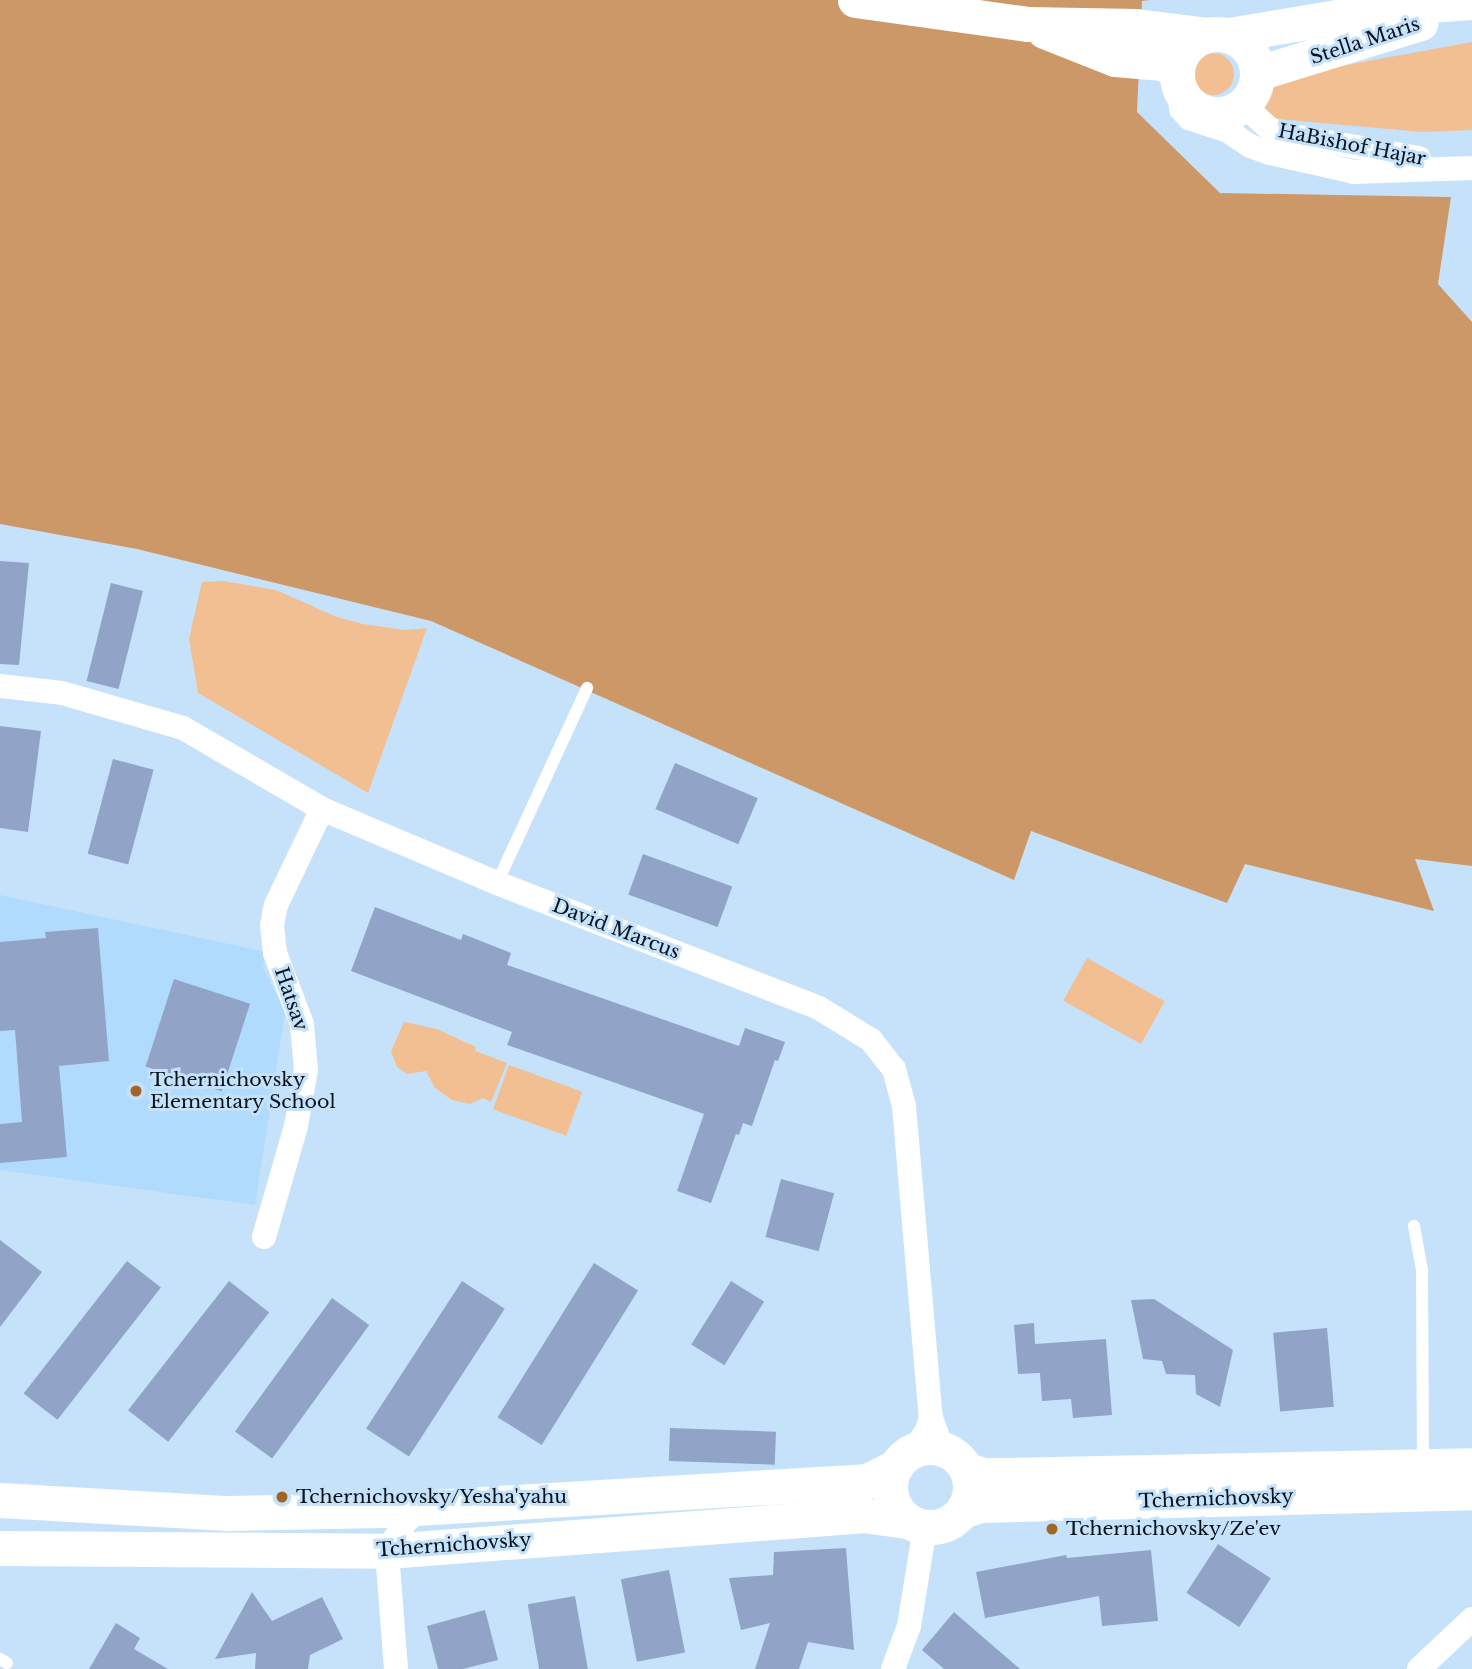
<!DOCTYPE html>
<html>
<head>
<meta charset="utf-8">
<style>
  body { margin:0 }
  #map { position:relative; width:1472px; height:1669px; overflow:hidden; background:#c6e2fa; font-family:"Libre Baskerville",serif }
  div>[style] { position:absolute }
  .built>* { inset:0; background:#b0dbfd }
  .green>* { inset:0; background:#f2bf92; transform-origin:0 0 }
  .round { border-radius:50% }
  .forest>* { inset:0; background:#cd9867 }
  .building>* { inset:0; background:#91a4c7; transform-origin:0 0 }
  .lane>* { height:12px; margin:-6px; padding:0 6px; transform-origin:6px; border-radius:6px; background:#fff }
  .street>* { height:24px; margin:-12px; padding:0 12px; transform-origin:12px; border-radius:12px; background:#fff }
  .secondary>* { height:35px; margin:-17.5px; padding:0 17.5px; transform-origin:17.5px; border-radius:17.5px; background:#fff }
  .secondary>.ring { margin:-17.5px; padding:0; box-sizing:content-box; background:none; border:35px solid #fff; border-radius:50% }
  .dots>* { width:19px; height:19px; translate:-50% -50%; box-sizing:border-box; border:4px solid #c6e2fa; border-radius:50% }
  span { translate:-50% -50%; white-space:nowrap; text-align:center; line-height:1.15; -webkit-text-stroke:6px #c6e2fa; paint-order:stroke }
  .street-label { font-size:19px; color:#05121b }
  .poi-label { font-size:19px; color:#05121b }
  .left { translate:0 -50%; text-align:left }
</style>
</head>
<body>
<div id="map">
  <div class="built">
    <i style="clip-path:polygon(0 895px,266px 952px,263px 967px,285px 1013px,255px 1205px,0 1170px)"></i>
  </div>
  <div class="green">
    <i style="clip-path:polygon(1472px 42px,1472px 130px,1422px 132px,1278px 119px,1261px 114px,1252px 94px,1275px 78px)"></i>
    <i class="round" style="left:1192px;top:53px;width:42px;height:42px"></i>
    <i style="clip-path:polygon(223px 581px,276px 590px,337px 617px,363px 624px,405px 630px,427px 628px,368px 793px,198px 693px,189px 639px,202px 582px)"></i>
    <i style="left:1087px;top:958px;width:89px;height:49px;rotate:29deg"></i>
    <i style="clip-path:polygon(404px 1022px,437px 1029px,476px 1047px,475px 1051px,507px 1063px,491px 1102px,483px 1098px,470px 1104px,452px 1100px,435px 1088px,426px 1071px,407px 1074px,397px 1067px,391px 1051px)"></i>
    <i style="left:509px;top:1065px;width:78px;height:47px;rotate:20deg"></i>
  </div>
  <div class="forest">
    <i style="clip-path:polygon(0 0,1150px 0,1142px 1px,1137px 112px,1220px 193px,1451px 197px,1438px 284px,1472px 322px,1472px 866px,1415px 859px,1434px 911px,1245px 864px,1227px 903px,1031px 831px,1014px 880px,431px 621px,137px 549px,0 524px)"></i>
  </div>
  <div class="building">
    <i style="clip-path:polygon(0 561px,29px 563px,19px 665px,0 664px)"></i>
    <i style="left:111px;top:583px;width:33px;height:101px;rotate:14deg"></i>
    <i style="clip-path:polygon(0 726px,41px 731px,28px 832px,0 828px)"></i>
    <i style="left:113px;top:759px;width:42px;height:98px;rotate:15deg"></i>
    <i style="left:675px;top:763px;width:90px;height:50px;rotate:23deg"></i>
    <i style="left:643px;top:854px;width:95px;height:43px;rotate:20deg"></i>
    <i style="clip-path:polygon(375px 907px,461px 940px,463px 934px,511px 953px,507px 965px,739px 1046px,745px 1028px,785px 1042px,778px 1061px,775px 1060px,752px 1126px,743px 1123px,739px 1135px,736px 1134px,711px 1203px,677px 1191px,704px 1114px,507px 1045px,512px 1032px,351px 971px)"></i>
    <i style="clip-path:polygon(98px 928px,109px 1061px,59px 1066px,67px 1157px,0 1163px,0 1124px,22px 1122px,15px 1030px,0 1031px,0 942px,46px 938px,45px 932px)"></i>
    <i style="left:174px;top:979px;width:80px;height:92px;rotate:18deg"></i>
    <i style="left:781px;top:1179px;width:55px;height:60px;rotate:15deg"></i>
    <i style="clip-path:polygon(0 1240px,42px 1272px,0 1327px)"></i>
    <i style="left:127px;top:1261px;width:43px;height:168px;rotate:38deg"></i>
    <i style="left:594px;top:1263px;width:52px;height:182px;rotate:32deg"></i>
    <i style="left:229px;top:1281px;width:51px;height:164px;rotate:38deg"></i>
    <i style="left:462px;top:1281px;width:51px;height:176px;rotate:33deg"></i>
    <i style="left:731px;top:1281px;width:39px;height:75px;rotate:32deg"></i>
    <i style="left:332px;top:1298px;width:46px;height:165px;rotate:36deg"></i>
    <i style="clip-path:polygon(1154px 1299px,1233px 1350px,1220px 1407px,1196px 1394px,1195px 1375px,1166px 1374px,1162px 1361px,1143px 1359px,1131px 1300px)"></i>
    <i style="clip-path:polygon(1034px 1323px,1035px 1344px,1106px 1339px,1112px 1415px,1073px 1418px,1071px 1399px,1042px 1401px,1040px 1373px,1018px 1374px,1014px 1325px)"></i>
    <i style="left:1327px;top:1328px;width:79px;height:54px;rotate:85deg"></i>
    <i style="left:670px;top:1428px;width:106px;height:33px;rotate:2deg"></i>
    <i style="left:1218px;top:1544px;width:63px;height:58px;rotate:33deg"></i>
    <i style="clip-path:polygon(846px 1548px,854px 1650px,808px 1642px,799px 1669px,755px 1669px,770px 1623px,741px 1630px,729px 1578px,773px 1575px,774px 1552px)"></i>
    <i style="clip-path:polygon(1151px 1550px,1158px 1621px,1102px 1626px,1099px 1596px,985px 1618px,976px 1572px,1066px 1555px,1067px 1558px)"></i>
    <i style="left:669px;top:1570px;width:84px;height:49px;rotate:79deg"></i>
    <i style="clip-path:polygon(252px 1592px,272px 1621px,322px 1597px,343px 1639px,310px 1655px,308px 1669px,255px 1669px,256px 1653px,215px 1659px)"></i>
    <i style="left:575px;top:1596px;width:74px;height:48px;rotate:80deg"></i>
    <i style="clip-path:polygon(485px 1610px,498px 1660px,463px 1669px,438px 1669px,427px 1626px)"></i>
    <i style="clip-path:polygon(954px 1612px,977px 1632px,1020px 1669px,944px 1669px,922px 1650px)"></i>
    <i style="clip-path:polygon(116px 1623px,140px 1638px,134px 1649px,168px 1669px,89px 1669px)"></i>
  </div>
  <div class="lane">
    <i style="left:497px;top:883px;width:215px;rotate:-65.2deg"></i>
    <i style="left:1414px;top:1226px;width:45px;rotate:79.7deg"></i>
    <i style="left:1422px;top:1270px;width:195px;rotate:89.7deg"></i>
    <i style="left:0;top:1659px;width:8px;rotate:30deg"></i>
  </div>
  <div class="street">
    <i style="left:1179px;top:85px;width:24px;rotate:85deg"></i>
    <i style="left:1181px;top:109px;width:12px;rotate:48deg"></i>
    <i style="left:1189px;top:118px;width:41px;rotate:18.4deg"></i>
    <i style="left:1228px;top:131px;width:27px;rotate:34deg"></i>
    <i style="left:1250px;top:146px;width:21px;rotate:19deg"></i>
    <i style="left:1270px;top:153px;width:86px;rotate:12.7deg"></i>
    <i style="left:1354px;top:172px;width:118px;rotate:-1.9deg"></i>
    <i style="left:1238px;top:108px;width:15px;rotate:20deg"></i>
    <i style="left:1252px;top:113px;width:24px;rotate:42deg"></i>
    <i style="left:1270px;top:129px;width:14px;rotate:21deg"></i>
    <i style="left:1283px;top:134px;width:138px;rotate:10deg"></i>
    <i style="left:0;top:686px;width:62px;rotate:6.4deg"></i>
    <i style="left:62px;top:693px;width:126px;rotate:16.1deg"></i>
    <i style="left:183px;top:728px;width:161px;rotate:30.2deg"></i>
    <i style="left:322px;top:809px;width:190px;rotate:22.9deg"></i>
    <i style="left:497px;top:883px;width:345px;rotate:21.2deg"></i>
    <i style="left:819px;top:1008px;width:61px;rotate:31.6deg"></i>
    <i style="left:871px;top:1040px;width:37px;rotate:52deg"></i>
    <i style="left:894px;top:1069px;width:38px;rotate:75deg"></i>
    <i style="left:904px;top:1106px;width:313px;rotate:85.1deg"></i>
    <i style="left:931px;top:1418px;width:32px;rotate:70deg"></i>
    <i style="left:264px;top:1237px;width:116px;rotate:-73.9deg"></i>
    <i style="left:296px;top:1126px;width:57px;rotate:-79.9deg"></i>
    <i style="left:306px;top:1070px;width:46px;rotate:-95deg"></i>
    <i style="left:302px;top:1024px;width:76px;rotate:-110.8deg"></i>
    <i style="left:275px;top:953px;width:28px;rotate:-96deg"></i>
    <i style="left:272px;top:925px;width:20px;rotate:-79deg"></i>
    <i style="left:276px;top:905px;width:106px;rotate:-64.4deg"></i>
    <i style="left:914px;top:1449px;width:21px;rotate:-55deg"></i>
    <i style="left:926px;top:1432px;width:15px;rotate:-70deg"></i>
    <i style="left:396px;top:1669px;width:118px;rotate:-94.4deg"></i>
    <i style="left:387px;top:1551px;width:34px;rotate:-58deg"></i>
    <i style="left:405px;top:1522px;width:23px;rotate:-40deg"></i>
    <i style="left:893px;top:1669px;width:46px;rotate:-69.6deg"></i>
    <i style="left:909px;top:1626px;width:100px;rotate:-80.8deg"></i>
    <i style="left:1419px;top:1669px;width:73px;rotate:-43.3deg"></i>
  </div>
  <div class="secondary">
    <i style="left:855px;top:0;width:175px;rotate:7.9deg"></i>
    <i style="left:1028px;top:24px;width:108px;rotate:1.1deg"></i>
    <i style="left:1136px;top:26px;width:73px;rotate:7.1deg"></i>
    <i style="left:1044px;top:31px;width:76px;rotate:21.5deg"></i>
    <i style="left:1115px;top:59px;width:48px;rotate:4.8deg"></i>
    <i style="left:1163px;top:63px;width:16px;rotate:30deg"></i>
    <i class="ring" style="left:1177px;top:34px;width:45px;height:45px"></i>
    <i style="left:1229px;top:35px;width:163px;rotate:-9.5deg"></i>
    <i style="left:1390px;top:8px;width:82px;rotate:-4.2deg"></i>
    <i style="left:1258px;top:73px;width:170px;rotate:-17.1deg"></i>
    <i class="ring" style="left:890px;top:1447px;width:45px;height:45px"></i>
    <i style="left:967px;top:1470px;width:19px;rotate:16deg"></i>
    <i style="left:985px;top:1475px;width:23px"></i>
    <i style="left:1008px;top:1475px;width:464px;rotate:-1.2deg"></i>
    <i style="left:0;top:1500px;width:228px;rotate:3.3deg"></i>
    <i style="left:228px;top:1513px;width:153px;rotate:-1.1deg"></i>
    <i style="left:381px;top:1510px;width:487px;rotate:-3.4deg"></i>
    <i style="left:867px;top:1481px;width:30px;rotate:-26deg"></i>
    <i style="left:962px;top:1511px;width:20px;rotate:-18deg"></i>
    <i style="left:981px;top:1505px;width:491px;rotate:-1.5deg"></i>
    <i style="left:0;top:1548px;width:387px;rotate:0.4deg"></i>
    <i style="left:387px;top:1551px;width:477px;rotate:-4.3deg"></i>
    <i style="left:863px;top:1515px;width:44px;rotate:7.8deg"></i>
  </div>
  <div class="dots">
    <i style="left:136px;top:1091px;background:#a16527"></i>
    <i style="left:282px;top:1497px;background:#a16527"></i>
    <i style="left:1052px;top:1529px;background:#a16527"></i>
  </div>
  <div class="street-label">
    <span style="left:1365px;top:41px;rotate:-18deg">Stella Maris</span>
    <span style="left:1352px;top:145px;rotate:11deg">HaBishof Hajar</span>
    <span style="left:616px;top:929px;rotate:21deg">David Marcus</span>
    <span style="left:291px;top:999px;rotate:71deg">Hatsav</span>
    <span style="left:1216px;top:1499px;rotate:-2deg">Tchernichovsky</span>
    <span style="left:454px;top:1545px;rotate:-4deg">Tchernichovsky</span>
  </div>
  <div class="poi-label">
    <span class="left" style="left:150px;top:1091px">Tchernichovsky<br>Elementary School</span>
    <span class="left" style="left:296px;top:1497px">Tchernichovsky/Yesha'yahu</span>
    <span class="left" style="left:1066px;top:1529px">Tchernichovsky/Ze'ev</span>
  </div>
</div>
</body>
</html>
